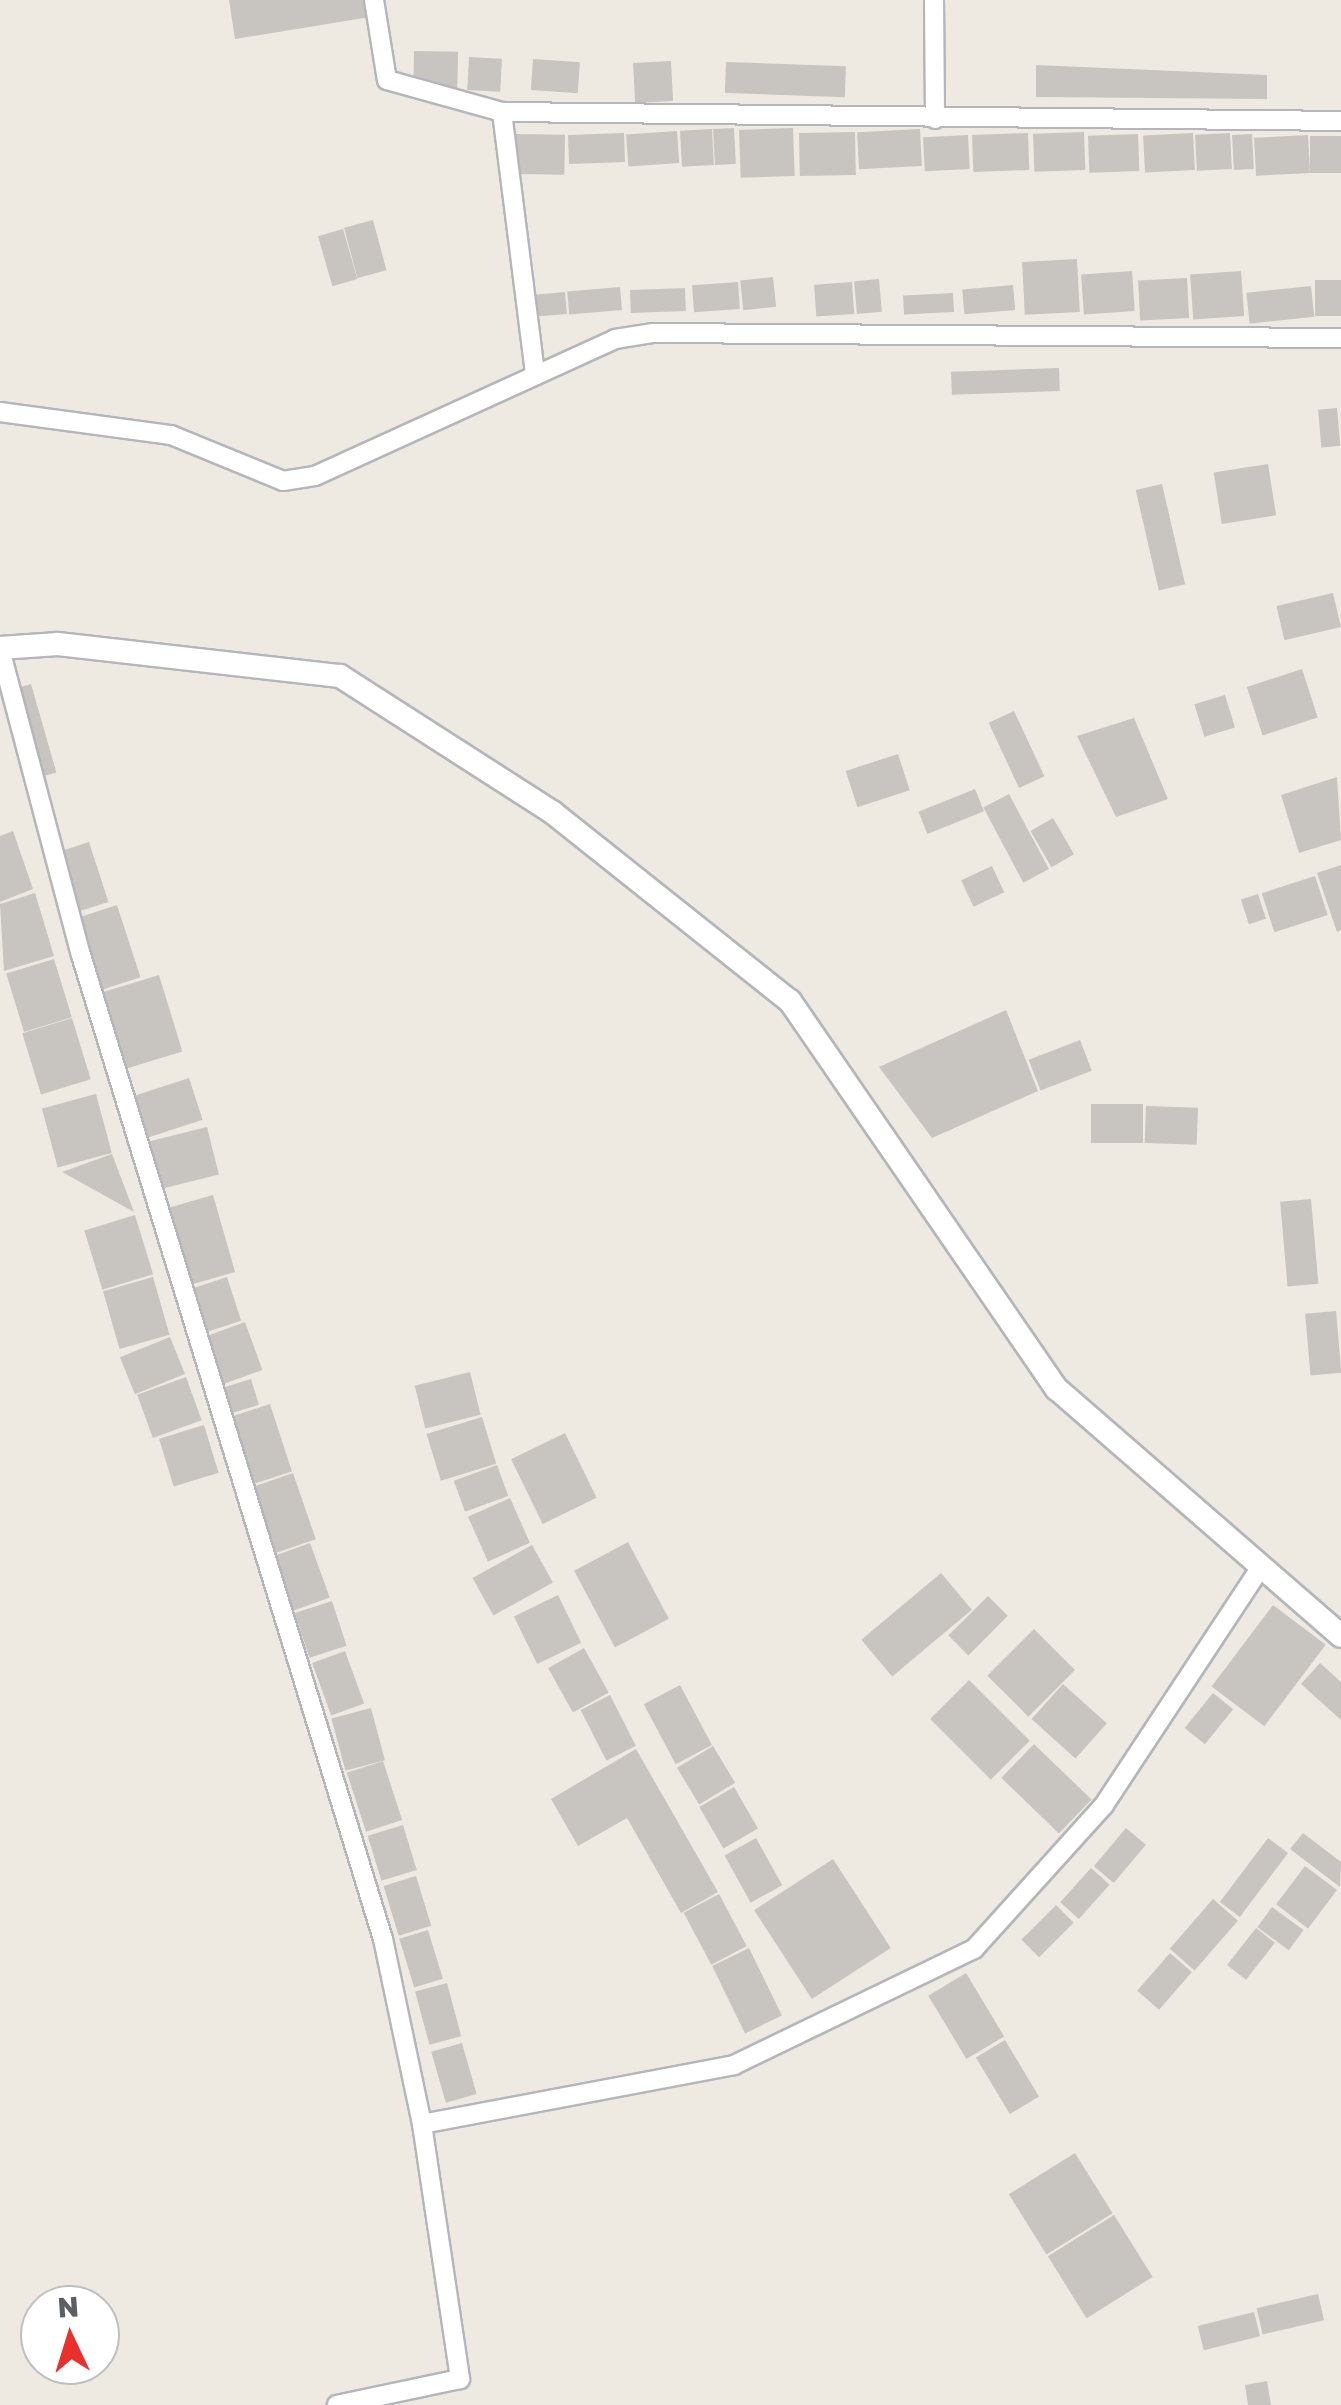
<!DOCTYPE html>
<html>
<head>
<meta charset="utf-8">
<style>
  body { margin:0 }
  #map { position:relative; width:1341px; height:2405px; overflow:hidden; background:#eeeae2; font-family:"Golos Text",sans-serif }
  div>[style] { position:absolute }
  .building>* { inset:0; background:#c8c5c0; transform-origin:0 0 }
  .roads { filter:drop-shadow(2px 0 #b3b6ba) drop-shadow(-2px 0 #b3b6ba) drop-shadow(0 2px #b3b6ba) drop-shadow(0 -2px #b3b6ba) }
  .minor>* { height:18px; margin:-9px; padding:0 9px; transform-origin:9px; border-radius:9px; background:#fff }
  .tertiary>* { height:22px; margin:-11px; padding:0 11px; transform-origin:11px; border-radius:11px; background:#fff }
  span { translate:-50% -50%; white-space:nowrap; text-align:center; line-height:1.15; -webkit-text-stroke:10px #fff; paint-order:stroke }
  .north { position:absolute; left:20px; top:2285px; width:100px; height:100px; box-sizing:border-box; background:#fff; border:2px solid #bdbfc1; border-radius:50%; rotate:356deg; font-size:28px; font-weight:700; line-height:40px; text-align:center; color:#5b5f63 }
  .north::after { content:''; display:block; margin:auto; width:35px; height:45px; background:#e9302d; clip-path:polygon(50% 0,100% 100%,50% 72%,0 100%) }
</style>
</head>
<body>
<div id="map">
  <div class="building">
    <i style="clip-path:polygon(229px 0,367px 0,370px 17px,235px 39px)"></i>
    <i style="left:414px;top:51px;width:44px;height:36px;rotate:1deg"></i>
    <i style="left:469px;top:57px;width:33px;height:33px;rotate:3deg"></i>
    <i style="left:533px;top:59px;width:47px;height:31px;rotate:4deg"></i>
    <i style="left:671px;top:61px;width:40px;height:38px;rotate:87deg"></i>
    <i style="left:726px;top:62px;width:120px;height:31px;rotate:2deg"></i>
    <i style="clip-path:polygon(1036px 65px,1267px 75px,1267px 99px,1036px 97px)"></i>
    <i style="left:734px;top:128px;width:36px;height:21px;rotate:87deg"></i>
    <i style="left:793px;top:128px;width:48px;height:54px;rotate:88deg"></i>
    <i style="left:712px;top:129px;width:36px;height:32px;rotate:87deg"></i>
    <i style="left:920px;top:129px;width:37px;height:63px;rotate:87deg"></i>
    <i style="left:677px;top:131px;width:32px;height:51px;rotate:86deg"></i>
    <i style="left:855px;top:132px;width:43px;height:56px;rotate:89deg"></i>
    <i style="left:1084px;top:132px;width:38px;height:51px;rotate:88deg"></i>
    <i style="left:624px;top:133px;width:29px;height:56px;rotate:88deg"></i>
    <i style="left:1028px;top:133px;width:37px;height:56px;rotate:88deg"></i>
    <i style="left:1193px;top:133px;width:37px;height:50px;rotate:87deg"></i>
    <i style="left:1230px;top:133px;width:36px;height:35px;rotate:87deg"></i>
    <i style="left:516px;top:134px;width:49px;height:40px;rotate:1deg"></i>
    <i style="left:1138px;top:134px;width:37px;height:50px;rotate:88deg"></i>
    <i style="left:1252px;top:134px;width:35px;height:20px;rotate:87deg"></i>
    <i style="left:968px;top:135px;width:34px;height:45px;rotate:87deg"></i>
    <i style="left:1308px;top:135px;width:38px;height:54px;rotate:87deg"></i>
    <i style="left:1341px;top:136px;width:37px;height:31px;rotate:90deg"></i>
    <i style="left:373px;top:220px;width:52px;height:30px;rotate:75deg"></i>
    <i style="left:343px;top:229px;width:52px;height:26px;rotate:74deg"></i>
    <i style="left:1077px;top:259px;width:53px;height:55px;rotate:87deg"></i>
    <i style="left:1132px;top:271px;width:40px;height:51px;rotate:86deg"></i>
    <i style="left:1241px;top:271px;width:45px;height:51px;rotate:86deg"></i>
    <i style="left:773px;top:277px;width:30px;height:33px;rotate:84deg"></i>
    <i style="left:1187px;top:278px;width:40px;height:49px;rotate:87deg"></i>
    <i style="left:879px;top:279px;width:33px;height:25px;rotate:85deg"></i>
    <i style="left:1341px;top:280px;width:36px;height:26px;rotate:90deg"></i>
    <i style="left:738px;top:282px;width:27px;height:46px;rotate:86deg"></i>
    <i style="left:852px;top:282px;width:32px;height:38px;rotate:86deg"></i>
    <i style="left:1013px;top:285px;width:25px;height:51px;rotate:85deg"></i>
    <i style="left:1311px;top:286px;width:31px;height:65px;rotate:84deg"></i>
    <i style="left:620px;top:287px;width:23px;height:53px;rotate:85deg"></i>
    <i style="left:685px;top:288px;width:23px;height:55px;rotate:88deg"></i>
    <i style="left:565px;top:292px;width:22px;height:33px;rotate:85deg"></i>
    <i style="left:953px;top:293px;width:19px;height:50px;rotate:87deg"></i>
    <i style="left:1059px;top:368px;width:23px;height:108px;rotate:88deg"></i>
    <i style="left:1337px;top:408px;width:38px;height:19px;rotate:85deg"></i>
    <i style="left:1268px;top:464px;width:52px;height:55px;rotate:81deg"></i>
    <i style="left:1162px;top:484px;width:103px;height:27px;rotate:77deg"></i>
    <i style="left:1333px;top:593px;width:35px;height:58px;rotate:77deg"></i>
    <i style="left:1302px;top:669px;width:51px;height:58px;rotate:72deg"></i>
    <i style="left:31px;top:684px;width:92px;height:28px;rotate:74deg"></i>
    <i style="left:1225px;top:695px;width:34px;height:32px;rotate:73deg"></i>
    <i style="left:1014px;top:711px;width:72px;height:28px;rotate:65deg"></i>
    <i style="clip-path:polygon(1134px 718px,1168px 799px,1116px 817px,1077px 736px)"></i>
    <i style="left:898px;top:754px;width:38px;height:55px;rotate:72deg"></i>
    <i style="clip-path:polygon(1337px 777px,1341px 840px,1299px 853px,1281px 795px)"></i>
    <i style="left:975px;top:789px;width:24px;height:61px;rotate:68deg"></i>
    <i style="left:1009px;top:794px;width:85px;height:29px;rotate:62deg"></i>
    <i style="left:1053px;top:818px;width:42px;height:26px;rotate:60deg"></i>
    <i style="clip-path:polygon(13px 831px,33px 889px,0 902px,0 836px)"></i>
    <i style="left:89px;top:842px;width:63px;height:37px;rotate:72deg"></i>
    <i style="clip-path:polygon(1341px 865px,1341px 930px,1337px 932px,1317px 873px)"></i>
    <i style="left:992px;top:866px;width:29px;height:34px;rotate:65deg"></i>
    <i style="left:1315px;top:876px;width:41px;height:56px;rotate:72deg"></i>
    <i style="clip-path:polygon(35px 893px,54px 956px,4px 971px,0 904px)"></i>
    <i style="left:1258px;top:894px;width:26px;height:18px;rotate:72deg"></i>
    <i style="left:117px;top:905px;width:76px;height:42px;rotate:72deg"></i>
    <i style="left:54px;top:959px;width:61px;height:50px;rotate:73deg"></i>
    <i style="left:159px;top:975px;width:80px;height:60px;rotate:73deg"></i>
    <i style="clip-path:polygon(1006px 1010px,1038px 1091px,932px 1138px,879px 1067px)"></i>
    <i style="left:72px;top:1018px;width:64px;height:52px;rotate:73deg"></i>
    <i style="left:1080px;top:1040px;width:33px;height:55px;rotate:69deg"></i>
    <i style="left:189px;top:1078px;width:44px;height:58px;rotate:72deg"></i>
    <i style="left:96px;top:1094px;width:61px;height:56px;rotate:75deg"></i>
    <i style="left:1091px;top:1104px;width:52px;height:39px"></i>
    <i style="left:1146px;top:1106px;width:52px;height:37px;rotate:2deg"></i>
    <i style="left:207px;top:1127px;width:49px;height:60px;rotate:76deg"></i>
    <i style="clip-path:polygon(112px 1154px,134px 1212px,62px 1172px)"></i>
    <i style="left:213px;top:1195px;width:80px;height:49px;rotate:74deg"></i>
    <i style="left:1311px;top:1199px;width:85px;height:31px;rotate:85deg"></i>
    <i style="left:135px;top:1215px;width:62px;height:53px;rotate:73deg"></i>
    <i style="left:153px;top:1277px;width:60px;height:52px;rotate:74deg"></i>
    <i style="left:227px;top:1277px;width:46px;height:41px;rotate:72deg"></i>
    <i style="left:1336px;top:1311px;width:62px;height:31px;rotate:85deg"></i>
    <i style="left:245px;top:1322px;width:51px;height:45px;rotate:70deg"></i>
    <i style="left:170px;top:1337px;width:40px;height:54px;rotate:68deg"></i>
    <i style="left:470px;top:1372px;width:44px;height:57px;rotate:76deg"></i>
    <i style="left:186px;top:1377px;width:46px;height:52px;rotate:70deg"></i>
    <i style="left:251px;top:1379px;width:27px;height:34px;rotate:73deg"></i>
    <i style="left:270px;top:1404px;width:71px;height:46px;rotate:72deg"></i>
    <i style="left:482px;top:1417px;width:49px;height:58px;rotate:73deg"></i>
    <i style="left:204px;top:1425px;width:50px;height:47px;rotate:73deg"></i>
    <i style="left:565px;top:1433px;width:72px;height:60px;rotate:64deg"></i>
    <i style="left:497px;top:1465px;width:33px;height:46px;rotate:70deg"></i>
    <i style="left:293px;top:1473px;width:70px;height:47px;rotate:71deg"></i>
    <i style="left:510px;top:1498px;width:49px;height:46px;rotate:66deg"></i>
    <i style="left:628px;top:1542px;width:87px;height:61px;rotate:62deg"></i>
    <i style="left:310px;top:1543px;width:58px;height:39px;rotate:70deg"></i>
    <i style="left:532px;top:1545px;width:43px;height:68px;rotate:61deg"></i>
    <i style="left:941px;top:1573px;width:48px;height:104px;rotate:50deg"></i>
    <i style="left:558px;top:1595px;width:53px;height:49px;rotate:64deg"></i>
    <i style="left:988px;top:1596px;width:28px;height:56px;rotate:45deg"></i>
    <i style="left:332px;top:1601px;width:47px;height:39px;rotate:72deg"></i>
    <i style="left:1273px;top:1605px;width:66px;height:102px;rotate:37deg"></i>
    <i style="left:1034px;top:1629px;width:58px;height:66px;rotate:45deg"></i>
    <i style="left:584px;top:1648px;width:51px;height:41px;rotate:61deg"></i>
    <i style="left:345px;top:1651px;width:56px;height:35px;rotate:70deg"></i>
    <i style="clip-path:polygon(1320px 1663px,1341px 1682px,1341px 1720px,1301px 1684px)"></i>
    <i style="left:969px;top:1680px;width:86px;height:55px;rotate:45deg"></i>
    <i style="left:1063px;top:1684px;width:59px;height:47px;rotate:42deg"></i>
    <i style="left:680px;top:1685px;width:68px;height:41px;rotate:62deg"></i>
    <i style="left:1213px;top:1693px;width:26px;height:45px;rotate:39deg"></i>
    <i style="left:610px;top:1695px;width:57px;height:33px;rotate:63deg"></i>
    <i style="left:371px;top:1708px;width:54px;height:41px;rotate:75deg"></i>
    <i style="left:1034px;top:1744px;width:80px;height:47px;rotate:44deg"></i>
    <i style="left:713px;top:1746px;width:43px;height:42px;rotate:59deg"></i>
    <i style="clip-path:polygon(636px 1749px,718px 1892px,681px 1913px,627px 1818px,578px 1846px,551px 1799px)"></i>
    <i style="left:383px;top:1761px;width:62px;height:38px;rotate:72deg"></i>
    <i style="left:734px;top:1787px;width:48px;height:40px;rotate:60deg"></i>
    <i style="left:403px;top:1825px;width:47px;height:37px;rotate:73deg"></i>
    <i style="left:1126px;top:1828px;width:26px;height:50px;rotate:40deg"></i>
    <i style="clip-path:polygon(1303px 1833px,1341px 1862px,1340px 1887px,1290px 1849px)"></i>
    <i style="left:756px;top:1838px;width:54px;height:36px;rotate:61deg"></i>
    <i style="left:1268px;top:1838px;width:25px;height:80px;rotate:37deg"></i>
    <i style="left:833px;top:1859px;width:106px;height:94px;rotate:57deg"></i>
    <i style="left:1305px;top:1866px;width:40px;height:48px;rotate:37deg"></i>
    <i style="left:1091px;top:1868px;width:25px;height:46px;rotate:42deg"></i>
    <i style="left:416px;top:1876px;width:52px;height:34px;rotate:73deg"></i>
    <i style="left:719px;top:1894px;width:59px;height:40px;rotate:62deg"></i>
    <i style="left:1213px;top:1899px;width:33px;height:66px;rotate:41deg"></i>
    <i style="left:1056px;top:1905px;width:25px;height:49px;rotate:45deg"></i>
    <i style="left:1272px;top:1907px;width:39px;height:25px;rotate:36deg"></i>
    <i style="left:1256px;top:1928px;width:24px;height:47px;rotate:38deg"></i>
    <i style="left:428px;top:1930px;width:51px;height:30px;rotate:73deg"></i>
    <i style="left:749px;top:1948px;width:75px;height:41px;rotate:64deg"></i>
    <i style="left:1170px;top:1953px;width:29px;height:50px;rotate:41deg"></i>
    <i style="left:966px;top:1973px;width:74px;height:44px;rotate:59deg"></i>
    <i style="left:447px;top:1983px;width:55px;height:33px;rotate:75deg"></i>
    <i style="left:1005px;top:2040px;width:66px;height:34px;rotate:59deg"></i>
    <i style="left:462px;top:2043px;width:53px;height:32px;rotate:74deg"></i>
    <i style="left:1075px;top:2153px;width:71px;height:78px;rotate:58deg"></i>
    <i style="left:1114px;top:2215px;width:73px;height:78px;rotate:58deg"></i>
    <i style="left:1318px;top:2294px;width:27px;height:63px;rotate:77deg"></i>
    <i style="left:1254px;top:2312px;width:25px;height:58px;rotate:76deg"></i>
    <i style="clip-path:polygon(1267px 2381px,1271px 2405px,1248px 2405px,1245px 2385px)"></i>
  </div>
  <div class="roads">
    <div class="minor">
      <i style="left:374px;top:0;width:81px;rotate:80.8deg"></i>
      <i style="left:387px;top:80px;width:119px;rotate:15.5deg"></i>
      <i style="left:502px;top:112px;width:265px;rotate:82.8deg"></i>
      <i style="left:934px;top:0;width:119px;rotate:89.5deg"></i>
      <i style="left:502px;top:112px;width:839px;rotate:0.61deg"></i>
      <i style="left:0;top:412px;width:173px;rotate:7.7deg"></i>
      <i style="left:171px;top:435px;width:121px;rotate:22.3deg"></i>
      <i style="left:283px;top:481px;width:32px;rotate:-9deg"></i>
      <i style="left:315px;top:476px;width:330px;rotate:-24.5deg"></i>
      <i style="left:615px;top:339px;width:39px;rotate:-9deg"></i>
      <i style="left:654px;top:333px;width:687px;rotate:0.42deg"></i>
      <i style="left:0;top:649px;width:317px;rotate:75.2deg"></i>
      <i style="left:81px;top:955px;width:1029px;rotate:72.94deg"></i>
      <i style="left:383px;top:1939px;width:189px;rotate:78.1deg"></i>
      <i style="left:422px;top:2124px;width:258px;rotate:81.5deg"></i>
      <i style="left:460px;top:2379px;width:126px;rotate:168.1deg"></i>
      <i style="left:422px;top:2124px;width:318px;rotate:-10.7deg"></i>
      <i style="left:734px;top:2065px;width:267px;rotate:-25.8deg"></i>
      <i style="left:974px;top:1949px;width:194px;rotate:-47.9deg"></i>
      <i style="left:1104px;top:1805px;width:285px;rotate:-56.6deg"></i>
    </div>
    <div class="tertiary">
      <i style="left:0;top:648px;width:58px;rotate:-3.9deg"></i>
      <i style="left:58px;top:644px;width:284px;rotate:6.5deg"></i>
      <i style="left:340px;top:676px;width:252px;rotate:32.7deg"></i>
      <i style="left:552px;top:812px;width:304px;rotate:38.5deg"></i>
      <i style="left:790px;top:1001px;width:471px;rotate:55.5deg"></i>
      <i style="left:1057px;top:1389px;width:376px;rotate:41deg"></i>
    </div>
  </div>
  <div class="north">N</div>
</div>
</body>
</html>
